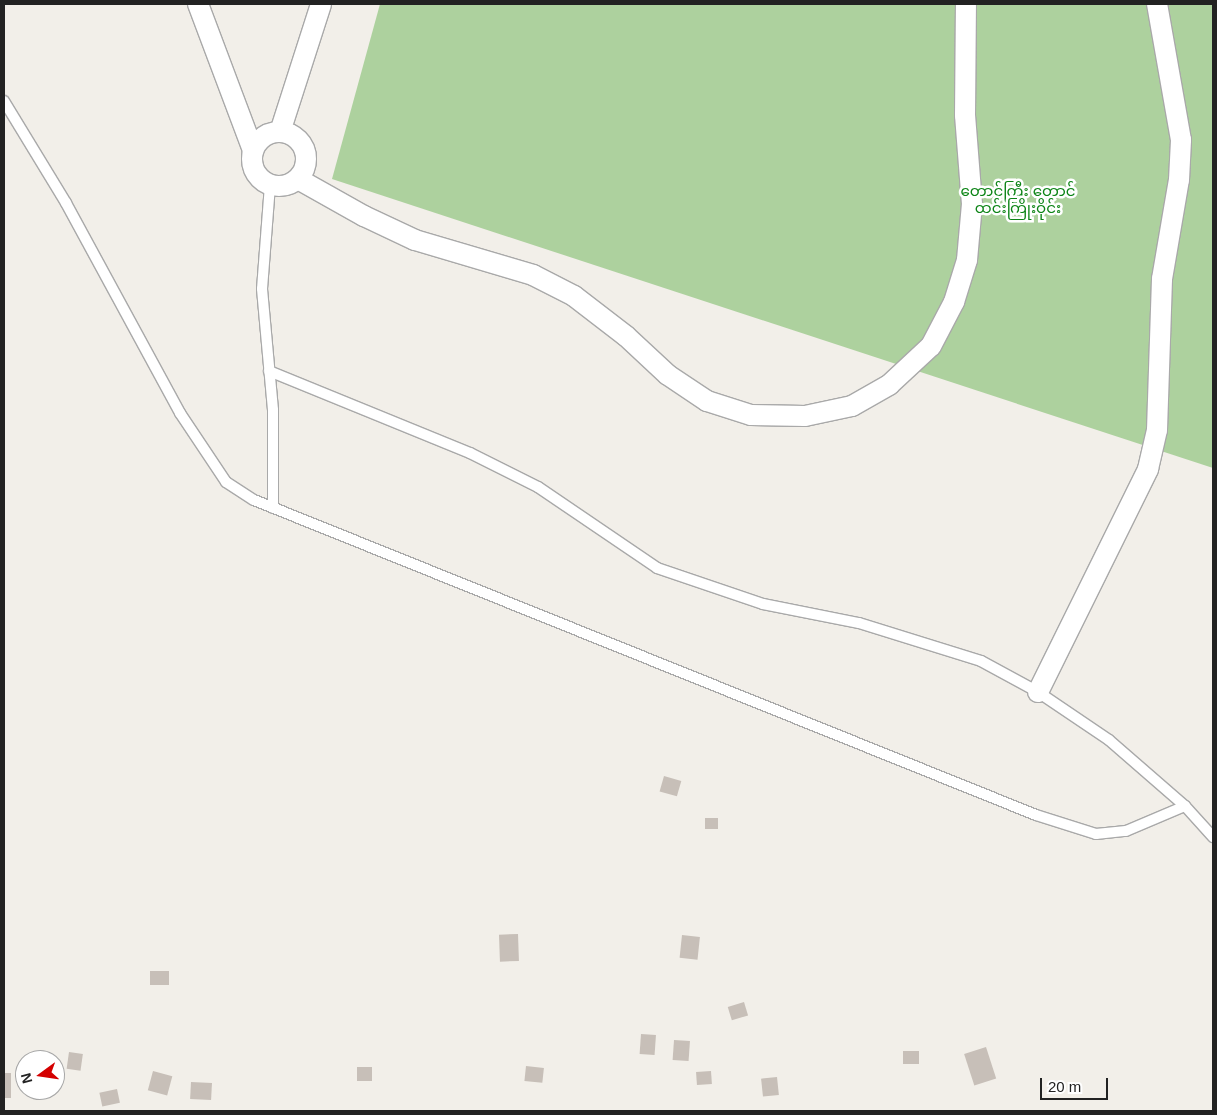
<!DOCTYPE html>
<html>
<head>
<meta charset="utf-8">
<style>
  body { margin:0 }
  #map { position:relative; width:1217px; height:1115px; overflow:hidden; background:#f2efe9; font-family:Helvetica,"Noto Sans Myanmar",sans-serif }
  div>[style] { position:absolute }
  .forest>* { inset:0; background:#add19e }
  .building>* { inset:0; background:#c7bfb8; transform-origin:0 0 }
  .roads { filter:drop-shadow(1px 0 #a9a9a9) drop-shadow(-1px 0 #a9a9a9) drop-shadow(0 1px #a9a9a9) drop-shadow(0 -1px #a9a9a9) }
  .lane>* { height:10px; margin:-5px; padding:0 5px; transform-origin:5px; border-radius:5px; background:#fff }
  .street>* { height:20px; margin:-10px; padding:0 10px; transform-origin:10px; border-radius:10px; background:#fff }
  .street>.ring { margin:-10px; padding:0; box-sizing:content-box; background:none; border:20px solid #fff; border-radius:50% }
  span { translate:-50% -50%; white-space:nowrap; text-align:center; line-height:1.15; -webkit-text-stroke:5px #fff; paint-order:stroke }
  .park-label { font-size:15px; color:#0c8416 }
  .frame { position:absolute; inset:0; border:5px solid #222; pointer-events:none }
  .north { position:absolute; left:15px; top:1050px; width:50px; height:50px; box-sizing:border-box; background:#fff; border:1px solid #a7a7a7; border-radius:50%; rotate:256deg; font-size:14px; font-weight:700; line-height:20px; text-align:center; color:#222 }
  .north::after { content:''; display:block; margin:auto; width:18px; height:22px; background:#d40000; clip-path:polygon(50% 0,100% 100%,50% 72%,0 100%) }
  .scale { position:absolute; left:1040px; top:1078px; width:68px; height:22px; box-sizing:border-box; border:2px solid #222; border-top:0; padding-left:6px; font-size:15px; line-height:18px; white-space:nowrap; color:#222; -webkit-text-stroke:4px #fff; paint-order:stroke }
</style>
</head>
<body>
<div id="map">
  <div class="forest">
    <i style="clip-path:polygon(380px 4px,1213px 4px,1213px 468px,332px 179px)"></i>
  </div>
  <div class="building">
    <i style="left:664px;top:776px;width:18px;height:16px;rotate:16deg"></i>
    <i style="left:705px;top:818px;width:13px;height:11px"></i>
    <i style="left:518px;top:934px;width:27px;height:19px;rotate:88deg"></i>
    <i style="left:682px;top:935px;width:18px;height:23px;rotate:6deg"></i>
    <i style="left:150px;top:971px;width:19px;height:14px"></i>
    <i style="left:744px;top:1002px;width:14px;height:17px;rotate:73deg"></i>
    <i style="left:641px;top:1034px;width:15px;height:20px;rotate:4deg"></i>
    <i style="left:674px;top:1040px;width:16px;height:20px;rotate:4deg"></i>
    <i style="left:986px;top:1047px;width:33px;height:23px;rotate:72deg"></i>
    <i style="left:919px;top:1051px;width:13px;height:16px;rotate:90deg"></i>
    <i style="left:69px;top:1052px;width:14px;height:17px;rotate:8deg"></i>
    <i style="left:526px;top:1066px;width:18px;height:15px;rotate:6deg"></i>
    <i style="left:357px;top:1067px;width:15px;height:14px"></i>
    <i style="left:153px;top:1071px;width:20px;height:20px;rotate:15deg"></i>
    <i style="left:711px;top:1071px;width:13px;height:15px;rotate:86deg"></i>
    <i style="left:4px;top:1073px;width:7px;height:25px"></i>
    <i style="left:777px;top:1077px;width:18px;height:16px;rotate:84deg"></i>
    <i style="left:191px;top:1082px;width:21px;height:17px;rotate:3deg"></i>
    <i style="left:117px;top:1089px;width:14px;height:18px;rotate:78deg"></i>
  </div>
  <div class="roads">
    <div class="lane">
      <i style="left:4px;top:101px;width:119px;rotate:58.7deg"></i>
      <i style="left:66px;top:203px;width:239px;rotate:61.5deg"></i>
      <i style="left:180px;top:413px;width:83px;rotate:56.3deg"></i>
      <i style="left:226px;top:482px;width:33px;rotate:33deg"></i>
      <i style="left:254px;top:500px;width:843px;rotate:21.94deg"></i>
      <i style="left:1036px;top:815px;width:63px;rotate:17.6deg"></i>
      <i style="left:1096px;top:834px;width:30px;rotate:-6deg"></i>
      <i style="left:1126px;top:831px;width:64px;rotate:-23deg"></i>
      <i style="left:270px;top:185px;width:104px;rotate:94.4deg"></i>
      <i style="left:262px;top:289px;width:121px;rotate:84.8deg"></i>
      <i style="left:273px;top:410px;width:98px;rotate:90deg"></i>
      <i style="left:269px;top:371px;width:217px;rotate:22.2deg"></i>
      <i style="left:470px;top:453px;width:76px;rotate:26.6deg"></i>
      <i style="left:538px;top:487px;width:144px;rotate:34.2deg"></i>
      <i style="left:657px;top:568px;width:112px;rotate:18.8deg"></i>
      <i style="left:763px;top:604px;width:98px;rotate:11.2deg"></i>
      <i style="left:859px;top:623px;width:128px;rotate:17.3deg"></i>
      <i style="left:981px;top:661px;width:65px;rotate:28.5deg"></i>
      <i style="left:1038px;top:692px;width:86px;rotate:34.1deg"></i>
      <i style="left:1109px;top:740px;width:101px;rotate:41deg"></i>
      <i style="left:1185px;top:806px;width:42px;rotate:47.9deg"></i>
    </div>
    <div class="street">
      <i style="left:198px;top:4px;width:156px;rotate:69.4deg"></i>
      <i class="ring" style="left:252px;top:132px;width:34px;height:34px"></i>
      <i style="left:280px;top:132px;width:134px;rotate:-72.2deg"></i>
      <i style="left:298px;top:179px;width:76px;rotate:29.3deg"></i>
      <i style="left:364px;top:216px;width:56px;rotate:25.2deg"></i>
      <i style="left:415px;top:240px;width:123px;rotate:16.5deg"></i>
      <i style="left:533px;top:275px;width:46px;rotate:27.1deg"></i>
      <i style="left:574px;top:296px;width:66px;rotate:37.6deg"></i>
      <i style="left:626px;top:336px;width:57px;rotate:42.9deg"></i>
      <i style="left:668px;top:375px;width:47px;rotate:33.7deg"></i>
      <i style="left:707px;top:401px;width:46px;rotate:17.7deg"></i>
      <i style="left:751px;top:415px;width:54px;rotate:1.1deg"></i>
      <i style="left:805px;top:416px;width:48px;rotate:-12deg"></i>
      <i style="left:852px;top:406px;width:43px;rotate:-29.6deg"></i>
      <i style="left:889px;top:385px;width:57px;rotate:-42.9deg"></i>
      <i style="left:931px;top:346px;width:50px;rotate:-62.4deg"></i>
      <i style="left:954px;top:302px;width:44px;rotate:-72.8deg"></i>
      <i style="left:967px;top:260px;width:56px;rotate:-84.9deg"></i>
      <i style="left:972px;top:204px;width:89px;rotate:-94.5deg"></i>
      <i style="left:965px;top:115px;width:111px;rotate:-89.5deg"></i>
      <i style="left:1038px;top:692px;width:249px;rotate:-63.7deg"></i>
      <i style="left:1148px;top:469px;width:40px;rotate:-77deg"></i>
      <i style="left:1157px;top:430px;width:151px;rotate:-88.1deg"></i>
      <i style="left:1162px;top:279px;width:100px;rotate:-80.3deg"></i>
      <i style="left:1179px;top:180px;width:40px;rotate:-87.1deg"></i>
      <i style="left:1181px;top:140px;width:138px;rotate:-100deg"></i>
    </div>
  </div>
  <div class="park-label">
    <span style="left:1018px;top:199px">တောင်ကြီး တောင်<br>ထင်းကြိုးဝိုင်း</span>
  </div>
  <div class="frame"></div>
  <div class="north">N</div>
  <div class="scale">20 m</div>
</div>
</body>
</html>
